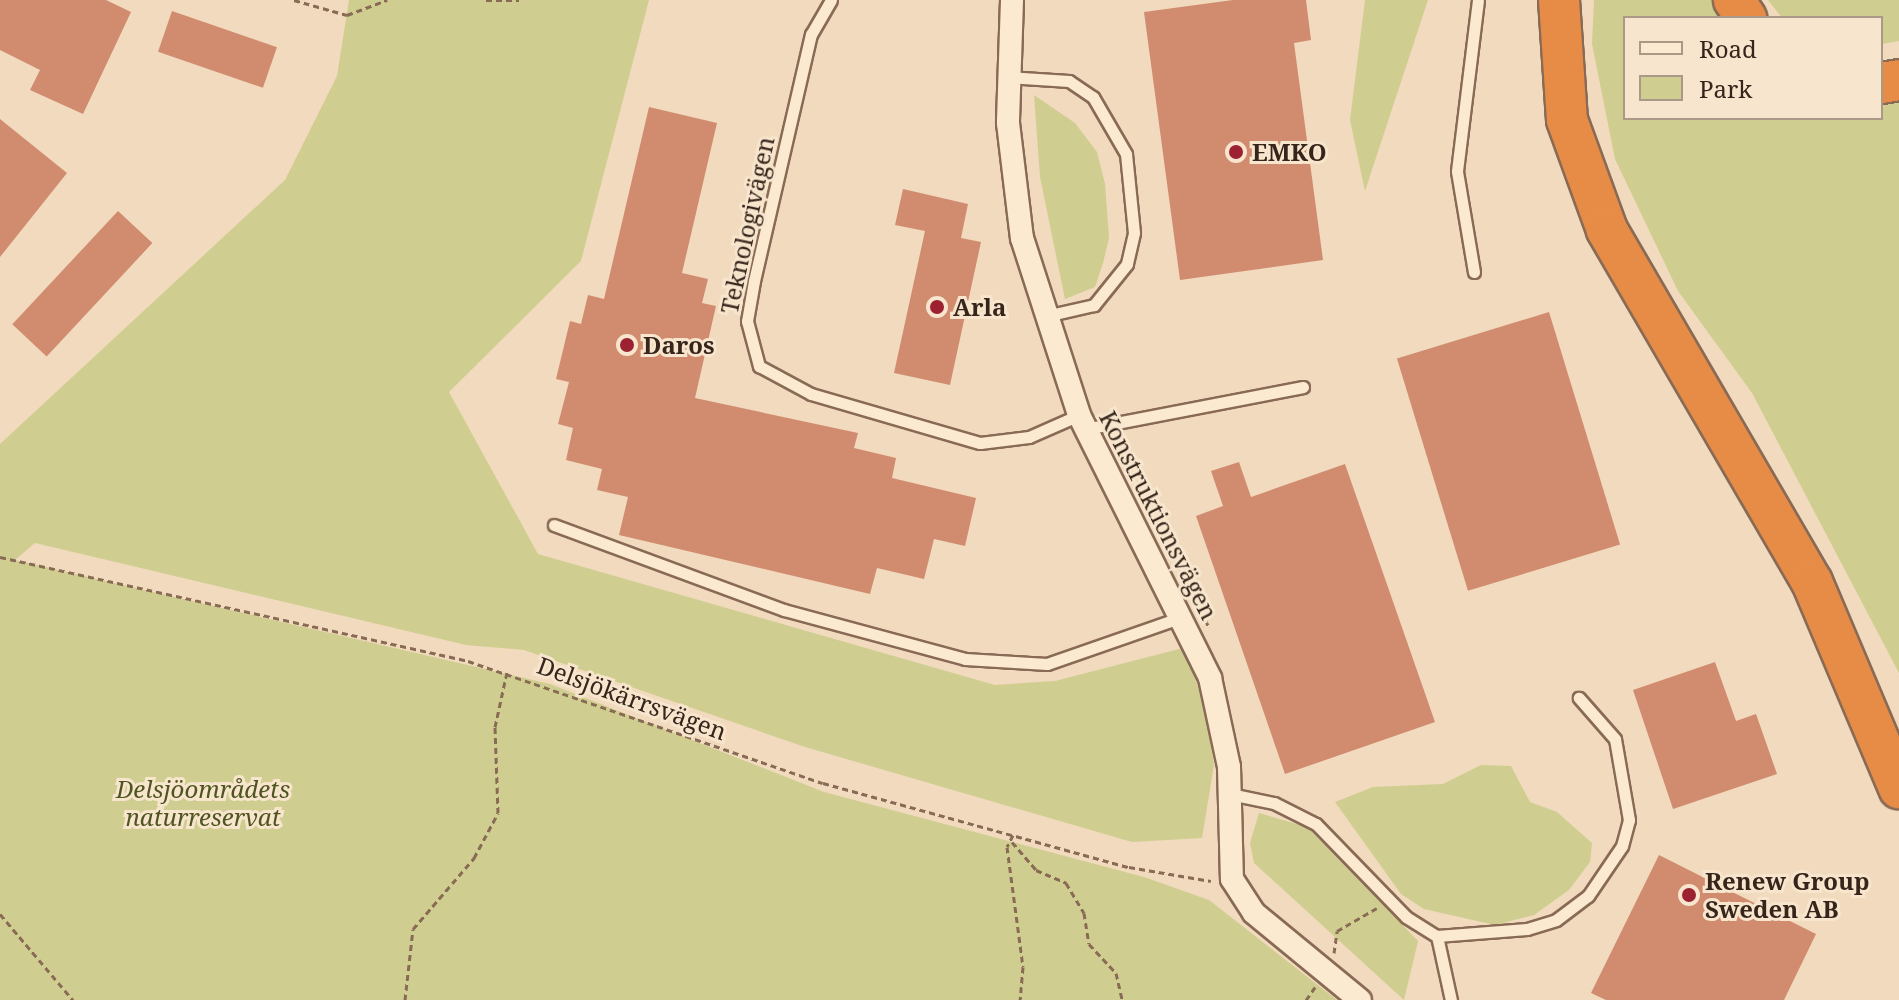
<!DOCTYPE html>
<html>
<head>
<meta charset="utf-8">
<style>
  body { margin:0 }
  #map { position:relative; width:1899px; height:1000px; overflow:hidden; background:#f1dabd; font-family:"Noto Serif",serif }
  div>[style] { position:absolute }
  .green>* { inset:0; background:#cfce90 }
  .building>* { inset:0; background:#d18c70; transform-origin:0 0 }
  .path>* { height:3px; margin-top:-1.5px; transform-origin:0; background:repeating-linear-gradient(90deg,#896a55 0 6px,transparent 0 10px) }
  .roads { filter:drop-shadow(2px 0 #896a55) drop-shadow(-2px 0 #896a55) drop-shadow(0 2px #896a55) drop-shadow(0 -2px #896a55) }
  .service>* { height:11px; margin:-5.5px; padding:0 5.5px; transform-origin:5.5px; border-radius:5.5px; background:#fbe9d0 }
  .minor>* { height:22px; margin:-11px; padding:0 11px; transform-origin:11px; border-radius:11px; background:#fbe9d0 }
  .motorway>* { height:40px; margin:-20px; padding:0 20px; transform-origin:20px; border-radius:20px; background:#e78c46 }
  .dots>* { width:22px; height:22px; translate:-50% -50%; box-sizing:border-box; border:4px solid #f7e6cd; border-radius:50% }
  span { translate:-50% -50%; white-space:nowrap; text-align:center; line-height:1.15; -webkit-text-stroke:6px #f7e6cd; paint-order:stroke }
  .poi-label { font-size:24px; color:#37251b; font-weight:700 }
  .left { translate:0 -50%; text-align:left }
  .street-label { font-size:24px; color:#37251b }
  .park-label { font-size:24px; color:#4f5520; font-style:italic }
  .legend { position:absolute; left:1623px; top:16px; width:260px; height:104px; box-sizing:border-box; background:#f7e6cd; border:2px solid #aa9986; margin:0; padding:10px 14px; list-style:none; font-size:24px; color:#37251b }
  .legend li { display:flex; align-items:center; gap:16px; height:40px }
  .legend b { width:40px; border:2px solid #aa9986 }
</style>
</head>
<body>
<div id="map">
  <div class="green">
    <i style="clip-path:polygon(349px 0,649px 0,581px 261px,449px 392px,538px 554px,995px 685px,1055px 681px,1183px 648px,1206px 707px,1214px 765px,1202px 838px,1132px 842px,805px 747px,524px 650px,466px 645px,35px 543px,15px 560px,550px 684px,824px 792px,1144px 877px,1209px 900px,1337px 1000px,0 1000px,0 444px,285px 180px,337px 76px)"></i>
    <i style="clip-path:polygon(1365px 0,1428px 0,1365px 191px,1350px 120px)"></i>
    <i style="clip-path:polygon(1594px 0,1713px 0,1720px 18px,1625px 18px,1625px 118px,1881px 118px,1881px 97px,1899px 96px,1899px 673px,1752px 393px,1678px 291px,1615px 159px,1592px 44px)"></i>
    <i style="clip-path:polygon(1768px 0,1899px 0,1899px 41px,1881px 44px,1881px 18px,1782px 18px)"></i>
    <i style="clip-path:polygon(1034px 95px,1075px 123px,1097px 152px,1105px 184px,1109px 238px,1103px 263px,1095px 287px,1065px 299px,1040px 177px)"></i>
    <i style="clip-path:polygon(1481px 765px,1511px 766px,1530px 802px,1557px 812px,1592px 843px,1590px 862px,1569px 890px,1534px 915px,1495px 925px,1424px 909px,1401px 894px,1335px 802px,1373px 787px,1443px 784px)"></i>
    <i style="clip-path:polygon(1259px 813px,1307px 827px,1418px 941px,1404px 1000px,1254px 863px,1250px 843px)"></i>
  </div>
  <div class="building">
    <i style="clip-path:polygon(0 0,106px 0,131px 12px,83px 114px,30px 90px,40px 70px,0 50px)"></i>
    <i style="clip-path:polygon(1233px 0,1306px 0,1311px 40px,1294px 43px,1323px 260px,1180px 280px,1144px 12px)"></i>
    <i style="left:172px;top:11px;width:111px;height:43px;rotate:19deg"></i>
    <i style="clip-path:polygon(649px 107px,717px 123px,682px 273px,708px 279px,702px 303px,716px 306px,695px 398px,858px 433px,854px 448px,896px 458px,892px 478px,976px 498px,965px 546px,934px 539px,924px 579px,877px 568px,870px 594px,619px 535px,628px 497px,597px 490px,602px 469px,566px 460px,573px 428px,558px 424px,569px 382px,556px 379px,570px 321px,581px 324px,588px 295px,604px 299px)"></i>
    <i style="clip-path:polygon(0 119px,67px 173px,0 257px)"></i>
    <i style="clip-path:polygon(903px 189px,968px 204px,961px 238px,981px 242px,950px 385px,894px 373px,925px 231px,895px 225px)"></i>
    <i style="left:118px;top:211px;width:47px;height:155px;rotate:43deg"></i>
    <i style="left:1549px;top:312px;width:243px;height:159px;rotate:73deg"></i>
    <i style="clip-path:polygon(1239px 462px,1251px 497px,1345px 464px,1435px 722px,1285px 774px,1196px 516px,1223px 506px,1211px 471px)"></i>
    <i style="clip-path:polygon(1715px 662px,1736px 721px,1756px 714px,1777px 774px,1673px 809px,1633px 690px)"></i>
    <i style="clip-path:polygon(1659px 855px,1816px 934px,1784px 1000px,1606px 1000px,1591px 993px)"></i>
  </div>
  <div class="path">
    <i style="left:294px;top:0;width:55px;rotate:15.8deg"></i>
    <i style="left:347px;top:15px;width:43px;rotate:-20.6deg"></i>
    <i style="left:486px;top:0;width:33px"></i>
    <i style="left:1161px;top:530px;width:108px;rotate:63.7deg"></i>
    <i style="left:0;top:557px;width:479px;rotate:12.5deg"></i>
    <i style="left:468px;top:661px;width:375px;rotate:19deg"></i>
    <i style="left:823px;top:783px;width:317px;rotate:15.4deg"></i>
    <i style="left:1129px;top:867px;width:83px;rotate:9.7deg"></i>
    <i style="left:1013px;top:835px;width:13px;rotate:117deg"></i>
    <i style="left:1007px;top:847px;width:121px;rotate:82.4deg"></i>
    <i style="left:1023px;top:967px;width:33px;rotate:95deg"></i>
    <i style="left:1012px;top:842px;width:37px;rotate:49deg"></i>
    <i style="left:1036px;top:870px;width:33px;rotate:23deg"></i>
    <i style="left:1066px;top:883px;width:35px;rotate:59deg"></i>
    <i style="left:1084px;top:913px;width:31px;rotate:81deg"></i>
    <i style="left:1089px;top:944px;width:40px;rotate:47deg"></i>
    <i style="left:1116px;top:973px;width:28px;rotate:77deg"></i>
    <i style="left:0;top:914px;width:113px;rotate:49.7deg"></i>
    <i style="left:1334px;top:953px;width:22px;rotate:-82deg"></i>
    <i style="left:1337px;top:931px;width:46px;rotate:-29.9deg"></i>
    <i style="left:405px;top:1000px;width:71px;rotate:-83.6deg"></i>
    <i style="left:413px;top:929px;width:94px;rotate:-49.3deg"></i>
    <i style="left:474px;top:858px;width:51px;rotate:-61.9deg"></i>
    <i style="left:498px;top:813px;width:86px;rotate:-92deg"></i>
    <i style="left:495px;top:727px;width:56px;rotate:-77.7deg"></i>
    <i style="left:1306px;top:1000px;width:16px;rotate:-55deg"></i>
  </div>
  <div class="roads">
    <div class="service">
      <i style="left:831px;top:0;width:39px;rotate:120deg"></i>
      <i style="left:811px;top:34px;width:253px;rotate:103deg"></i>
      <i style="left:754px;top:281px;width:41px;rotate:99.9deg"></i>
      <i style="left:747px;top:321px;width:47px;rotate:75.1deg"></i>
      <i style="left:759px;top:366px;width:59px;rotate:28.3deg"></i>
      <i style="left:811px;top:394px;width:176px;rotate:16.2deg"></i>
      <i style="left:980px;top:443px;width:49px;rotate:-7deg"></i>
      <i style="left:1029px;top:437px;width:55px;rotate:-23.7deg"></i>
      <i style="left:1007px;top:77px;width:62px;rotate:3.7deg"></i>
      <i style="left:1069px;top:81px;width:29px;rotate:34deg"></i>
      <i style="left:1093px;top:97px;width:66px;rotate:59.9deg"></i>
      <i style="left:1126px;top:154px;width:79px;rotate:84.2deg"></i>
      <i style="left:1134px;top:233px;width:32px;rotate:103deg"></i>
      <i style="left:1127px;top:264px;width:53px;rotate:128.8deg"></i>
      <i style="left:1094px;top:305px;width:49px;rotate:167.1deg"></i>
      <i style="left:1474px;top:272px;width:102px;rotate:-99.6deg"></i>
      <i style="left:1457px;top:171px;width:172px;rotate:-83deg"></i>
      <i style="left:1085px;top:429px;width:222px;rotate:-10.9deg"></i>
      <i style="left:554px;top:525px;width:245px;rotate:20.3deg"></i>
      <i style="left:784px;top:610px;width:188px;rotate:15.1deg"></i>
      <i style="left:965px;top:659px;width:82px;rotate:3.5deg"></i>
      <i style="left:1047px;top:664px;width:143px;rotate:-19.2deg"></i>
      <i style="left:1230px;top:794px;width:45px;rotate:11.6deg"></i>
      <i style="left:1274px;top:803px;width:47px;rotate:26.6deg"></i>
      <i style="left:1316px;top:824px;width:129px;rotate:45.9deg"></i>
      <i style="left:1406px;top:917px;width:36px;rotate:32deg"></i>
      <i style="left:1437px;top:936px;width:90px;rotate:-4.4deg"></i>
      <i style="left:1527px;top:929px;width:30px;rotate:-17deg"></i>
      <i style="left:1556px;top:920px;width:40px;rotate:-37deg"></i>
      <i style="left:1588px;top:896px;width:60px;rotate:-55.8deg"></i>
      <i style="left:1622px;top:846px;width:27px;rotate:-75deg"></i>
      <i style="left:1629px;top:820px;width:82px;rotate:-99.8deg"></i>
      <i style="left:1615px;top:739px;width:55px;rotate:-131.3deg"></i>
      <i style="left:1437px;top:936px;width:66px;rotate:77.7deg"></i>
    </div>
    <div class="minor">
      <i style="left:1012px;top:0;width:123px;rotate:91.9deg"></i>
      <i style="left:1008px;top:123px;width:116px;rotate:83.1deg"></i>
      <i style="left:1022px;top:238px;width:186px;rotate:72.1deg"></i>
      <i style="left:1079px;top:415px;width:294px;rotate:63.5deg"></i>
      <i style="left:1210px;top:678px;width:91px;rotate:77.9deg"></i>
      <i style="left:1229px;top:767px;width:112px;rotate:88.5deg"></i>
      <i style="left:1232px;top:879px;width:40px;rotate:57.1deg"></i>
      <i style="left:1254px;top:913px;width:137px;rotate:39.4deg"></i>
    </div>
    <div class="motorway">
      <i style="left:1559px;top:0;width:120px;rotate:86.2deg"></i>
      <i style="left:1567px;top:120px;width:117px;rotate:70deg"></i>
      <i style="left:1607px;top:230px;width:407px;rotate:59.8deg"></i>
      <i style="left:1812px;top:582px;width:224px;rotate:67.1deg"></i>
      <i style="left:1734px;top:0;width:22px;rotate:56deg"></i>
      <i style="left:1881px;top:83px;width:18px;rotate:-9deg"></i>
    </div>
  </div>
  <div class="dots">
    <i style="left:1236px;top:152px;background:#9c2131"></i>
    <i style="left:937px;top:307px;background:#9c2131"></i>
    <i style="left:627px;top:345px;background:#9c2131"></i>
    <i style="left:1689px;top:895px;background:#9c2131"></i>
  </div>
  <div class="poi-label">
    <span class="left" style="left:1252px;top:152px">EMKO</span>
    <span class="left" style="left:953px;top:307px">Arla</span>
    <span class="left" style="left:643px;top:345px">Daros</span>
    <span class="left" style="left:1705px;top:895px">Renew Group<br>Sweden AB</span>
  </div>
  <div class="street-label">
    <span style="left:747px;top:225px;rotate:-78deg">Teknologivägen</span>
    <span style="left:1159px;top:515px;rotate:63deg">Konstruktionsvägen</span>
    <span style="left:632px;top:698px;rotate:20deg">Delsjökärrsvägen</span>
  </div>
  <div class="park-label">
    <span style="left:203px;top:803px">Delsjöområdets<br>naturreservat</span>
  </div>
  <ul class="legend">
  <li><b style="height:10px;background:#fbe9d0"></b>Road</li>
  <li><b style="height:22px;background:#cfce90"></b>Park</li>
  </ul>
</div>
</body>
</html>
